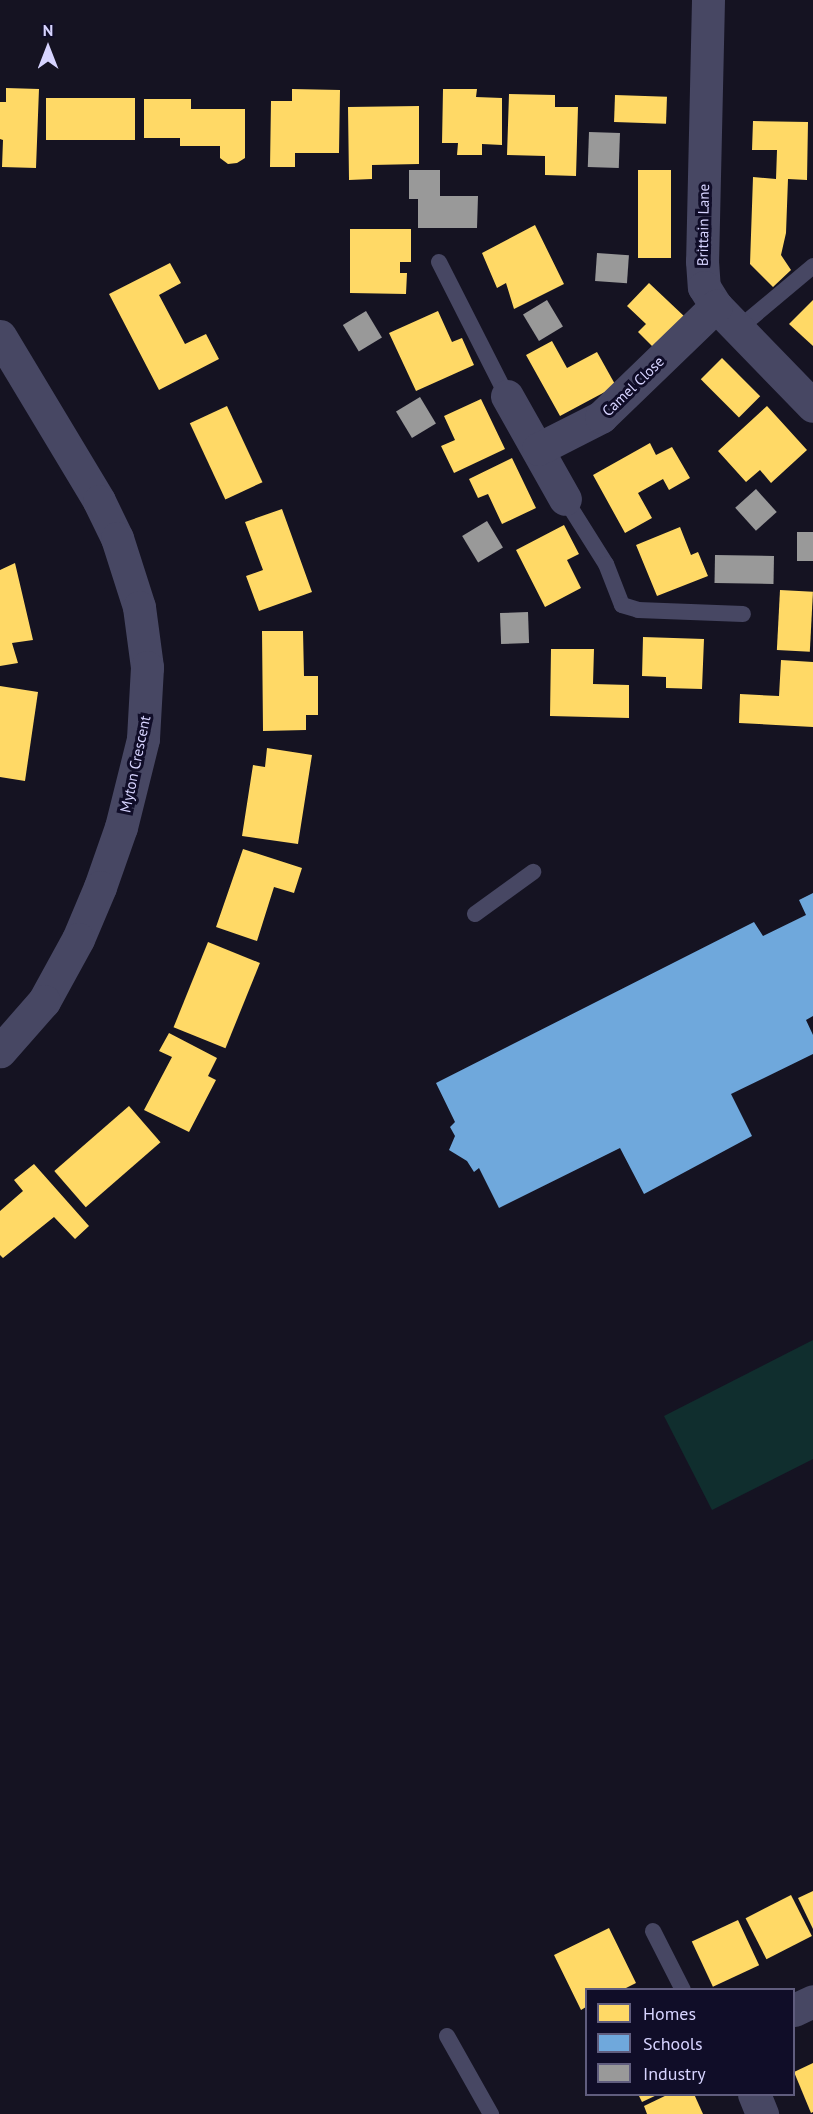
<!DOCTYPE html>
<html>
<head>
<meta charset="utf-8">
<style>
  body { margin:0 }
  #map { position:relative; width:813px; height:2114px; overflow:hidden; background:#151322; font-family:"PT Sans",sans-serif }
  div>[style] { position:absolute }
  .green>* { inset:0; background:#102e2e }
  .homes>* { inset:0; background:#ffd966; transform-origin:0 0 }
  .schools>* { inset:0; background:#6fa8dc }
  .industry>* { inset:0; background:#999; transform-origin:0 0 }
  .lane>* { height:16px; margin:-8px; padding:0 8px; transform-origin:8px; border-radius:8px; background:#474763 }
  .street>* { height:33px; margin:-16.5px; padding:0 16.5px; transform-origin:16.5px; border-radius:16.5px; background:#474763 }
  span { translate:-50% -50%; white-space:nowrap; text-align:center; line-height:1.15; -webkit-text-stroke:6px #100d28; paint-order:stroke }
  .street-label { font-size:15px; color:#d7d4ff }
  .legend { position:absolute; left:585px; top:1988px; width:210px; height:108px; box-sizing:border-box; background:#100d28; border:2px solid #605d7e; margin:0; padding:8px 10px; list-style:none; font-size:18px; color:#d7d4ff }
  .legend li { display:flex; align-items:center; gap:12px; height:30px }
  .legend b { width:30px; border:2px solid #605d7e }
  .north { position:absolute; left:18px; top:18px; width:60px; height:60px; -webkit-text-stroke:4px #100d28; paint-order:stroke; rotate:0deg; font-size:16px; font-weight:700; line-height:24px; text-align:center; color:#d7d4ff }
  .north::after { content:''; display:block; margin:auto; width:21px; height:27px; background:#d7d4ff; clip-path:polygon(50% 0,100% 100%,50% 72%,0 100%) }
</style>
</head>
<body>
<div id="map">
  <div class="green">
    <i style="clip-path:polygon(813px 1340px,813px 1459px,712px 1510px,664px 1416px)"></i>
  </div>
  <div class="homes">
    <i style="clip-path:polygon(6px 88px,39px 89px,36px 168px,2px 167px,3px 140px,0 139px,0 102px,6px 102px)"></i>
    <i style="clip-path:polygon(292px 89px,340px 90px,339px 153px,295px 153px,295px 167px,270px 167px,271px 101px,292px 101px)"></i>
    <i style="clip-path:polygon(443px 89px,477px 89px,476px 97px,502px 98px,502px 145px,482px 144px,482px 155px,457px 155px,458px 143px,442px 143px)"></i>
    <i style="clip-path:polygon(509px 94px,555px 95px,555px 107px,578px 107px,576px 176px,545px 175px,545px 156px,507px 155px)"></i>
    <i style="left:615px;top:95px;width:52px;height:27px;rotate:2deg"></i>
    <i style="left:46px;top:98px;width:89px;height:42px"></i>
    <i style="clip-path:polygon(144px 99px,191px 99px,191px 109px,245px 109px,245px 158px,237px 163px,228px 164px,220px 158px,220px 146px,180px 146px,180px 138px,144px 138px)"></i>
    <i style="clip-path:polygon(419px 106px,419px 164px,372px 165px,372px 179px,349px 180px,348px 107px)"></i>
    <i style="clip-path:polygon(753px 121px,808px 122px,807px 180px,788px 179px,786px 233px,781px 255px,791px 270px,773px 287px,750px 264px,753px 177px,776px 179px,777px 150px,752px 150px)"></i>
    <i style="left:638px;top:170px;width:33px;height:88px"></i>
    <i style="clip-path:polygon(535px 225px,564px 284px,514px 309px,506px 283px,497px 288px,482px 253px)"></i>
    <i style="clip-path:polygon(350px 229px,411px 229px,411px 262px,400px 262px,400px 273px,407px 273px,406px 294px,350px 293px)"></i>
    <i style="clip-path:polygon(170px 263px,181px 283px,159px 295px,185px 344px,206px 334px,219px 359px,159px 390px,109px 294px)"></i>
    <i style="clip-path:polygon(649px 283px,686px 318px,656px 350px,638px 332px,646px 324px,627px 306px)"></i>
    <i style="clip-path:polygon(813px 300px,813px 346px,789px 324px)"></i>
    <i style="clip-path:polygon(438px 311px,452px 342px,462px 338px,474px 365px,416px 391px,389px 333px)"></i>
    <i style="clip-path:polygon(552px 341px,567px 368px,597px 352px,616px 386px,560px 416px,526px 355px)"></i>
    <i style="left:722px;top:358px;width:54px;height:30px;rotate:45deg"></i>
    <i style="clip-path:polygon(481px 399px,505px 449px,454px 473px,441px 446px,455px 440px,444px 416px)"></i>
    <i style="left:227px;top:406px;width:84px;height:41px;rotate:65deg"></i>
    <i style="clip-path:polygon(767px 406px,807px 450px,771px 483px,760px 470px,746px 482px,718px 451px)"></i>
    <i style="clip-path:polygon(650px 443px,656px 455px,672px 447px,690px 478px,669px 490px,663px 479px,638px 493px,652px 518px,625px 533px,593px 475px)"></i>
    <i style="clip-path:polygon(512px 458px,536px 508px,502px 524px,488px 494px,478px 498px,469px 479px)"></i>
    <i style="clip-path:polygon(282px 509px,312px 592px,259px 611px,246px 576px,263px 570px,245px 522px)"></i>
    <i style="clip-path:polygon(564px 525px,579px 554px,567px 560px,581px 588px,545px 607px,516px 550px)"></i>
    <i style="clip-path:polygon(680px 527px,691px 555px,698px 552px,708px 576px,657px 596px,636px 545px)"></i>
    <i style="clip-path:polygon(15px 563px,33px 640px,12px 643px,18px 663px,0 666px,0 570px)"></i>
    <i style="left:780px;top:590px;width:33px;height:60px;rotate:3deg"></i>
    <i style="clip-path:polygon(262px 631px,303px 631px,304px 676px,318px 676px,318px 715px,306px 715px,306px 730px,263px 731px)"></i>
    <i style="clip-path:polygon(643px 637px,704px 639px,702px 689px,666px 688px,666px 677px,642px 676px)"></i>
    <i style="clip-path:polygon(551px 649px,594px 649px,593px 684px,629px 685px,629px 718px,550px 716px)"></i>
    <i style="clip-path:polygon(781px 660px,813px 662px,813px 727px,739px 723px,740px 694px,779px 696px)"></i>
    <i style="clip-path:polygon(0 686px,38px 692px,25px 781px,0 777px)"></i>
    <i style="clip-path:polygon(267px 748px,312px 755px,298px 844px,242px 836px,253px 765px,265px 767px)"></i>
    <i style="clip-path:polygon(243px 849px,302px 868px,294px 893px,274px 887px,257px 941px,216px 927px)"></i>
    <i style="left:208px;top:942px;width:56px;height:92px;rotate:22deg"></i>
    <i style="clip-path:polygon(169px 1033px,217px 1058px,208px 1076px,216px 1080px,189px 1132px,144px 1110px,172px 1057px,159px 1051px)"></i>
    <i style="left:129px;top:1106px;width:48px;height:99px;rotate:49deg"></i>
    <i style="clip-path:polygon(34px 1164px,89px 1226px,75px 1239px,54px 1217px,3px 1258px,0 1255px,0 1211px,23px 1191px,14px 1180px)"></i>
    <i style="clip-path:polygon(813px 1891px,813px 1929px,798px 1898px)"></i>
    <i style="left:791px;top:1895px;width:46px;height:51px;rotate:63deg"></i>
    <i style="left:738px;top:1920px;width:50px;height:51px;rotate:65deg"></i>
    <i style="clip-path:polygon(609px 1928px,636px 1983px,622px 1990px,586px 1990px,586px 2007px,581px 2010px,554px 1955px)"></i>
    <i style="clip-path:polygon(813px 2063px,813px 2112px,811px 2113px,794px 2072px)"></i>
    <i style="clip-path:polygon(638px 2094px,659px 2094px,642px 2102px)"></i>
    <i style="clip-path:polygon(669px 2094px,694px 2094px,703px 2114px,647px 2114px,644px 2106px)"></i>
  </div>
  <div class="schools">
    <i style="clip-path:polygon(813px 893px,813px 1016px,806px 1020px,813px 1035px,813px 1054px,731px 1094px,752px 1136px,644px 1194px,620px 1148px,499px 1208px,479px 1168px,474px 1172px,467px 1161px,449px 1150px,455px 1136px,450px 1127px,455px 1122px,436px 1083px,754px 922px,763px 936px,806px 915px,799px 900px)"></i>
  </div>
  <div class="industry">
    <i style="left:589px;top:132px;width:31px;height:35px;rotate:2deg"></i>
    <i style="clip-path:polygon(409px 170px,440px 170px,440px 196px,478px 196px,477px 228px,418px 228px,418px 199px,409px 199px)"></i>
    <i style="left:597px;top:253px;width:32px;height:28px;rotate:4deg"></i>
    <i style="left:547px;top:300px;width:31px;height:28px;rotate:59deg"></i>
    <i style="left:366px;top:311px;width:31px;height:27px;rotate:59deg"></i>
    <i style="left:420px;top:397px;width:31px;height:28px;rotate:59deg"></i>
    <i style="left:756px;top:489px;width:31px;height:28px;rotate:48deg"></i>
    <i style="left:487px;top:521px;width:31px;height:29px;rotate:59deg"></i>
    <i style="left:797px;top:532px;width:16px;height:29px"></i>
    <i style="left:715px;top:555px;width:59px;height:28px;rotate:1deg"></i>
    <i style="left:528px;top:612px;width:31px;height:28px;rotate:88deg"></i>
  </div>
  <div class="lane">
    <i style="left:439px;top:262px;width:150px;rotate:63.1deg"></i>
    <i style="left:738px;top:329px;width:98px;rotate:-40deg"></i>
    <i style="left:565px;top:499px;width:77px;rotate:57.8deg"></i>
    <i style="left:606px;top:564px;width:44px;rotate:68.7deg"></i>
    <i style="left:622px;top:605px;width:17px;rotate:17deg"></i>
    <i style="left:638px;top:610px;width:105px;rotate:2.2deg"></i>
    <i style="left:475px;top:914px;width:72px;rotate:-35.9deg"></i>
    <i style="left:653px;top:1931px;width:66px;rotate:63deg"></i>
    <i style="left:447px;top:2036px;width:90px;rotate:60.6deg"></i>
  </div>
  <div class="street">
    <i style="left:708px;top:0;width:261px;rotate:91.3deg"></i>
    <i style="left:702px;top:261px;width:26px;rotate:86deg"></i>
    <i style="left:704px;top:287px;width:22px;rotate:58deg"></i>
    <i style="left:716px;top:306px;width:139px;rotate:45.9deg"></i>
    <i style="left:0;top:336px;width:192px;rotate:59deg"></i>
    <i style="left:99px;top:501px;width:41px;rotate:64.1deg"></i>
    <i style="left:117px;top:538px;width:72px;rotate:72.3deg"></i>
    <i style="left:139px;top:607px;width:61px;rotate:82.4deg"></i>
    <i style="left:147px;top:667px;width:72px;rotate:93.2deg"></i>
    <i style="left:143px;top:739px;width:91px;rotate:104deg"></i>
    <i style="left:121px;top:827px;width:64px;rotate:109.3deg"></i>
    <i style="left:100px;top:887px;width:56px;rotate:112.9deg"></i>
    <i style="left:78px;top:939px;width:71px;rotate:118.7deg"></i>
    <i style="left:44px;top:1001px;width:67px;rotate:131.3deg"></i>
    <i style="left:507px;top:396px;width:118px;rotate:60.6deg"></i>
    <i style="left:538px;top:449px;width:71px;rotate:-26.9deg"></i>
    <i style="left:601px;top:417px;width:160px;rotate:-44deg"></i>
    <i style="left:794px;top:2010px;width:21px;rotate:-25deg"></i>
    <i style="left:754px;top:2094px;width:22px;rotate:68deg"></i>
  </div>
  <div class="street-label">
    <span style="left:703px;top:225px;rotate:-89deg">Brittain Lane</span>
    <span style="left:633px;top:386px;rotate:-44deg">Camel Close</span>
    <span style="left:135px;top:764px;rotate:-78deg">Myton Crescent</span>
  </div>
  <ul class="legend">
  <li><b style="height:16px;background:#ffd966"></b>Homes</li>
  <li><b style="height:16px;background:#6fa8dc"></b>Schools</li>
  <li><b style="height:16px;background:#999"></b>Industry</li>
  </ul>
  <div class="north">N</div>
</div>
</body>
</html>
